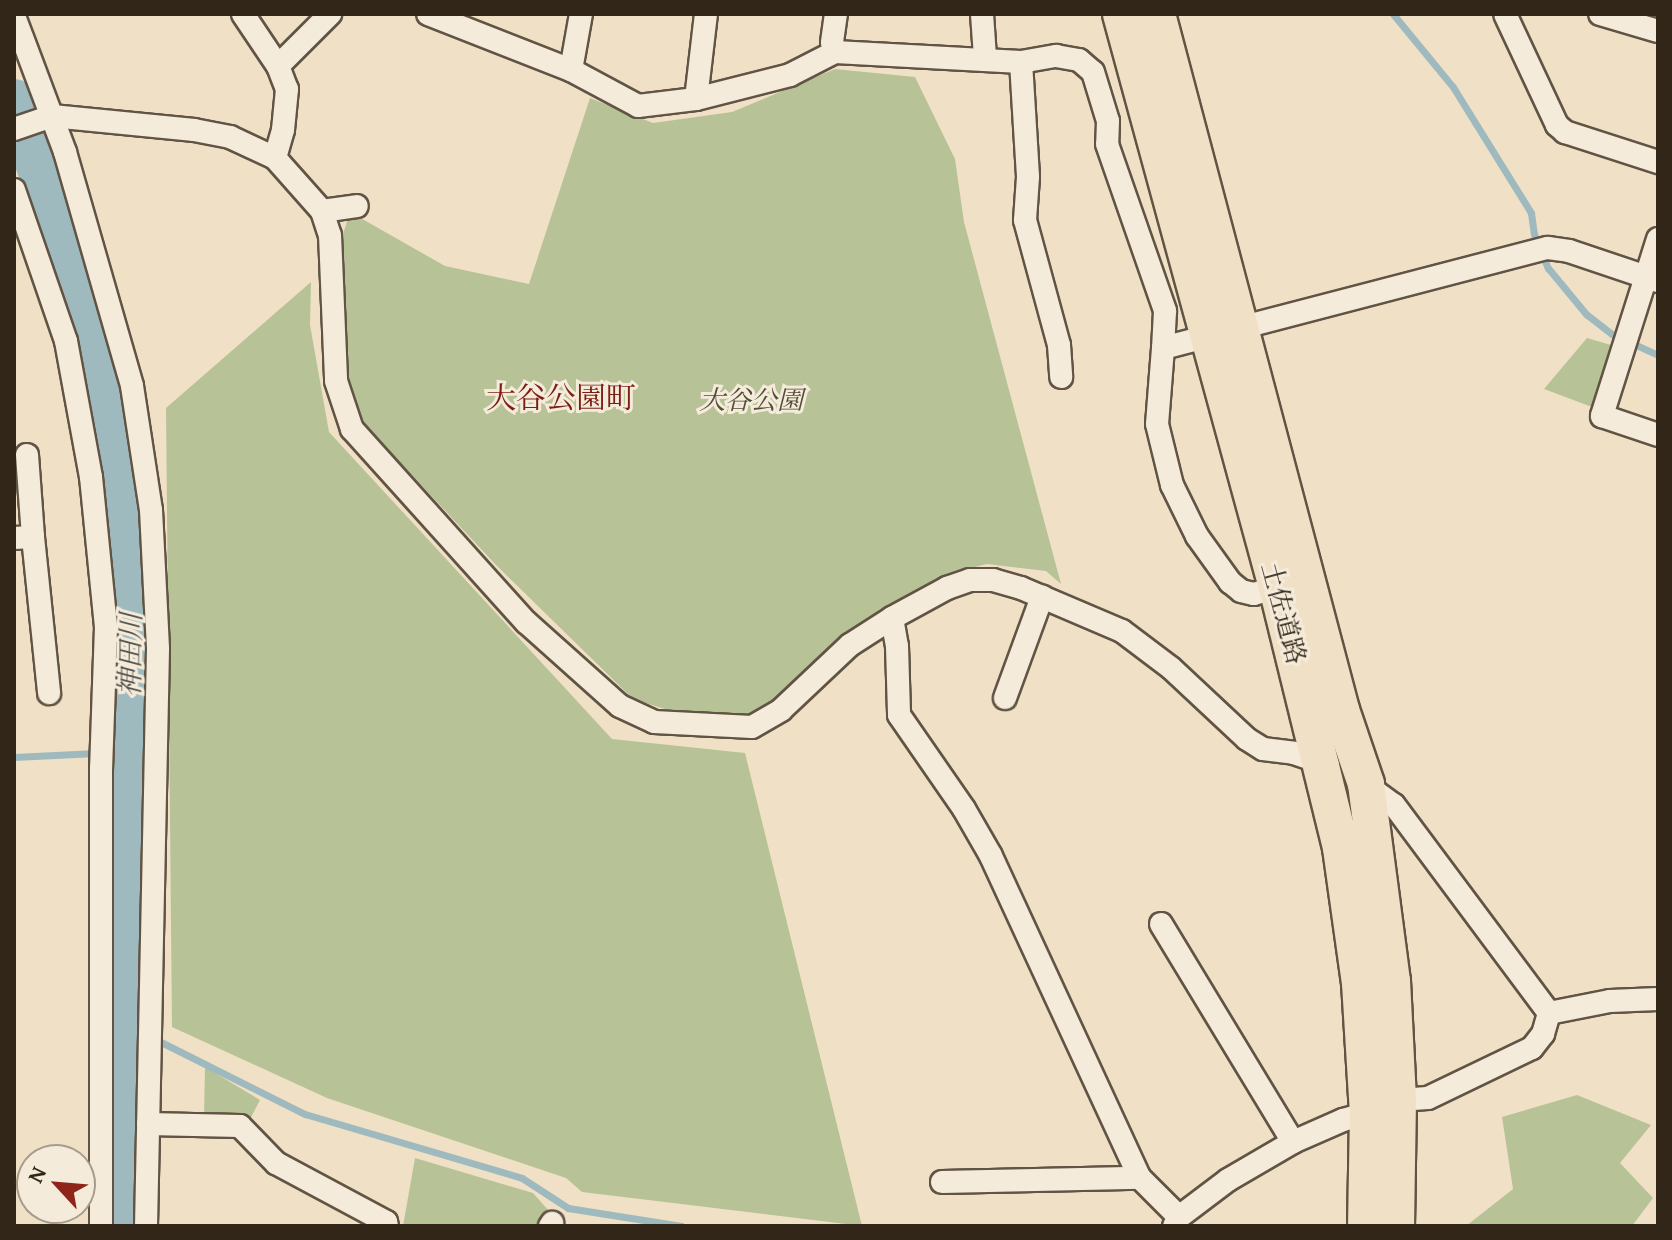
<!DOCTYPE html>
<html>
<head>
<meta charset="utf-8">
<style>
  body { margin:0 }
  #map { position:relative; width:1672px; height:1240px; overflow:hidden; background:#f0e0c6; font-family:"Gentium Book Plus","Noto Serif JP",serif }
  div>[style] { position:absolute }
  .green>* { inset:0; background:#b7c397 }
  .stream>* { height:7px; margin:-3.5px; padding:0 3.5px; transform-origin:3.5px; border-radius:3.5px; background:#9fbabf }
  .river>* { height:42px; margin:-21px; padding:0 21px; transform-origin:21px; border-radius:21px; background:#9fbabf }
  .roads { filter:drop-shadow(2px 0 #615444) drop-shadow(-2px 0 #615444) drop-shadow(0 2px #615444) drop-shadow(0 -2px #615444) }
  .minor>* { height:22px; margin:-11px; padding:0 11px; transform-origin:11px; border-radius:11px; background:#f5ebda }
  .trunk>* { height:36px; margin:-18px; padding:0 18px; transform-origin:18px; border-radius:18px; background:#f0e0c6 }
  span { translate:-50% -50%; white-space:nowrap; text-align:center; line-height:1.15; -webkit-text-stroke:6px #f5ebda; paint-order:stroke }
  .park-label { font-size:26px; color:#524d38; font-style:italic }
  .street-label { font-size:26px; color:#312618 }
  .water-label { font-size:28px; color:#52524a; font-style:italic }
  .quarter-label { font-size:30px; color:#7a1f14 }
  .frame { position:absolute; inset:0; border:16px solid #312618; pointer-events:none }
  .north { position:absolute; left:16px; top:1144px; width:80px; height:80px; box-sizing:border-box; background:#f5ebda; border:2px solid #a79c8c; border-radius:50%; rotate:296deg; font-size:22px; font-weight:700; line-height:32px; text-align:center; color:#312618 }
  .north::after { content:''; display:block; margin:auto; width:28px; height:36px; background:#8f2418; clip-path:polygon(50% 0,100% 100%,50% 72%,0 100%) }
</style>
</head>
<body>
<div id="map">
  <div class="green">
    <i style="clip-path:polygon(835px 69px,915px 77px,955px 159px,964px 222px,1061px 584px,1046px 571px,987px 564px,947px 574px,843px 640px,771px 704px,745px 716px,668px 710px,633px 699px,496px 565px,364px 424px,349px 378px,343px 234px,350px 212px,445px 266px,529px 284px,590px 98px,653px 123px,732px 112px)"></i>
    <i style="clip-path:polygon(311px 282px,310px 325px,329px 432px,612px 739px,745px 753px,862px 1226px,582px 1192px,566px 1178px,327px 1098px,172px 1027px,166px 408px)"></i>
    <i style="clip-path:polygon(1587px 338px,1611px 345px,1592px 407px,1544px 389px)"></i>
    <i style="clip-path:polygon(205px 1067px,260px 1100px,249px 1121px,204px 1116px)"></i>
    <i style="clip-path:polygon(1577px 1095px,1651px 1125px,1620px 1163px,1653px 1198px,1632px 1226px,1466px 1226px,1513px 1189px,1502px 1117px)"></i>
    <i style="clip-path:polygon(415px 1158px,533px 1193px,549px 1211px,538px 1226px,403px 1226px)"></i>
  </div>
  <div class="stream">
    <i style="left:1393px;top:14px;width:94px;rotate:50.6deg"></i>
    <i style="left:1453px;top:87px;width:148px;rotate:58.2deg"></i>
    <i style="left:1531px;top:213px;width:21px;rotate:82deg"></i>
    <i style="left:1534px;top:234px;width:37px;rotate:68deg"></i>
    <i style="left:1548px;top:268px;width:60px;rotate:50.4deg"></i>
    <i style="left:1586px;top:314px;width:33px;rotate:38deg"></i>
    <i style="left:1612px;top:334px;width:51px;rotate:24.5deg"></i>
    <i style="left:114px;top:752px;width:16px;rotate:-4deg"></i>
    <i style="left:14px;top:757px;width:82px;rotate:-2.8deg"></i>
    <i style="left:127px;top:1025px;width:199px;rotate:26.6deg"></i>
    <i style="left:305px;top:1114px;width:226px;rotate:16.4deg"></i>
    <i style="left:522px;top:1178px;width:55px;rotate:33.1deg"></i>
    <i style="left:568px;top:1208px;width:115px;rotate:9deg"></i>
  </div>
  <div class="river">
    <i style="left:14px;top:100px;width:139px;rotate:70.7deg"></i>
    <i style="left:60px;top:231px;width:196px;rotate:75.2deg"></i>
    <i style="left:110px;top:420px;width:157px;rotate:82.3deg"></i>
    <i style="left:131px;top:576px;width:650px;rotate:90.62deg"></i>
  </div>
  <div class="roads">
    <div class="minor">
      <i style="left:243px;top:14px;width:63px;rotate:56.1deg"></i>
      <i style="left:278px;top:66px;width:25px;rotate:69deg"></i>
      <i style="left:287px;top:89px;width:41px;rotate:95.6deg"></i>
      <i style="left:283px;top:130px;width:29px;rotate:106deg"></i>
      <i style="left:428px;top:14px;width:154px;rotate:21.4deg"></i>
      <i style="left:571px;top:70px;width:76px;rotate:28.2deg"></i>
      <i style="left:638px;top:106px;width:58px;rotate:-6.9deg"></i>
      <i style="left:696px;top:99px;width:97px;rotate:-14.3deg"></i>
      <i style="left:790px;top:75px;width:51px;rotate:-27.1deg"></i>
      <i style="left:835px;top:52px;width:186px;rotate:3.1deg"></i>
      <i style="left:1021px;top:62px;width:36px;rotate:-10deg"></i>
      <i style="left:1056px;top:56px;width:23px;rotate:10deg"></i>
      <i style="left:1079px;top:60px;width:18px;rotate:41deg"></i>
      <i style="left:1093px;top:72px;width:51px;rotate:73deg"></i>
      <i style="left:1108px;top:121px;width:23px;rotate:92deg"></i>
      <i style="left:1107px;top:144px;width:177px;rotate:70.8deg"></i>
      <i style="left:1165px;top:311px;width:37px;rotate:93deg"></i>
      <i style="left:1163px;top:348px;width:398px;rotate:-14.6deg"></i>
      <i style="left:1548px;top:248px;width:21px;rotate:8deg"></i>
      <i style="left:1569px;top:251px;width:94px;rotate:18.6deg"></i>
      <i style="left:982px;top:14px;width:43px;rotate:86deg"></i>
      <i style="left:1505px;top:14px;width:123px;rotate:64.9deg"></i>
      <i style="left:1557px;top:125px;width:11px;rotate:41deg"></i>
      <i style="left:1565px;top:132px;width:98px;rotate:17.9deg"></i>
      <i style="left:1600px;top:14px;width:60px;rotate:16.3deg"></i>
      <i style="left:14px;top:16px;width:145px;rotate:69.4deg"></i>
      <i style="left:65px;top:152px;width:243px;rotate:74deg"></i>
      <i style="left:132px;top:386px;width:125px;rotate:81.3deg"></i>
      <i style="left:151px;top:510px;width:139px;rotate:87.1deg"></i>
      <i style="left:158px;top:649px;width:577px;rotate:91.19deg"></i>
      <i style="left:835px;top:52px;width:10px;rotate:-107deg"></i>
      <i style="left:832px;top:42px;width:28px;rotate:-82deg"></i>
      <i style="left:1021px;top:62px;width:115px;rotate:86.5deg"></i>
      <i style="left:1028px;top:177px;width:43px;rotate:94deg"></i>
      <i style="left:1025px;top:220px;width:130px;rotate:74.8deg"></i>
      <i style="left:1059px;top:345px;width:32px;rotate:86deg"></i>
      <i style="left:278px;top:66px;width:74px;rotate:-45deg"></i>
      <i style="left:571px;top:70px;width:57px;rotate:-79.9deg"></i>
      <i style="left:696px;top:99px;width:86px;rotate:-83.3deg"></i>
      <i style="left:14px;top:129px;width:40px;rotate:-18.9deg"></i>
      <i style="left:52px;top:116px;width:143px;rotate:5.6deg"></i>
      <i style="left:194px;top:130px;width:37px;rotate:11deg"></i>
      <i style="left:230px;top:137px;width:50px;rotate:25deg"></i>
      <i style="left:275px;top:158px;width:71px;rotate:48.4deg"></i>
      <i style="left:322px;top:211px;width:25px;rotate:72deg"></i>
      <i style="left:330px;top:235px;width:146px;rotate:87.6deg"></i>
      <i style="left:336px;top:381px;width:51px;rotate:71.6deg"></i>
      <i style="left:352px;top:429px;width:260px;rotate:48deg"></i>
      <i style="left:526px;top:622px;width:126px;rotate:41.8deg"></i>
      <i style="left:620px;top:706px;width:38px;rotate:25deg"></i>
      <i style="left:654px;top:722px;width:98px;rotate:2.9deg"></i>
      <i style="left:752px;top:727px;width:34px;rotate:-30deg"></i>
      <i style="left:781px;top:710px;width:95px;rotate:-43.3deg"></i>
      <i style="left:850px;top:645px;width:50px;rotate:-32.7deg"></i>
      <i style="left:892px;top:618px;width:63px;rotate:-28.6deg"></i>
      <i style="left:947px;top:588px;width:24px;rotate:-19deg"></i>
      <i style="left:970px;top:580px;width:23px"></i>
      <i style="left:993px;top:580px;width:29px;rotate:16deg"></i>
      <i style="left:1021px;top:588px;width:110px;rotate:23.1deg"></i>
      <i style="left:1122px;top:631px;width:61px;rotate:37.1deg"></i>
      <i style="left:1171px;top:668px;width:104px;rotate:43.1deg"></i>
      <i style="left:1247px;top:739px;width:19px;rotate:32deg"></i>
      <i style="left:1263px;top:749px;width:31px;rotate:7deg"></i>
      <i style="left:1294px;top:753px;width:36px;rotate:19deg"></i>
      <i style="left:14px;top:190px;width:160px;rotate:71deg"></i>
      <i style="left:66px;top:341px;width:138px;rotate:79.6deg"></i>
      <i style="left:91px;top:477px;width:151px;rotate:84.3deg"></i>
      <i style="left:106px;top:627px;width:142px;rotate:92deg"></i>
      <i style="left:101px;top:769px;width:457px;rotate:90deg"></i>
      <i style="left:322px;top:211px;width:35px;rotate:-8deg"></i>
      <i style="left:1658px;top:239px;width:186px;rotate:107.6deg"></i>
      <i style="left:1602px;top:416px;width:59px;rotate:18.7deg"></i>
      <i style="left:1163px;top:348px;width:76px;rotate:94.5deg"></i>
      <i style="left:1157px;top:424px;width:63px;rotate:76.2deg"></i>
      <i style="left:1172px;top:485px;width:57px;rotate:63.9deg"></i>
      <i style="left:1197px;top:536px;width:57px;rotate:54.3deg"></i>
      <i style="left:1230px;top:582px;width:14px;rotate:39deg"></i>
      <i style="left:1241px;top:591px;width:13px;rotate:13deg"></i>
      <i style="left:1254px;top:594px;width:24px;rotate:-17deg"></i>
      <i style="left:27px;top:455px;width:82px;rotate:85.8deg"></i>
      <i style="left:14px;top:538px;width:19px;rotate:-3deg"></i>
      <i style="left:33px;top:537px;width:157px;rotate:84.1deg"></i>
      <i style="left:892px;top:618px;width:28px;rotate:80deg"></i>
      <i style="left:897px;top:646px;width:69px;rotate:88.3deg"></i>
      <i style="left:899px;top:715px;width:114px;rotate:55.3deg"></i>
      <i style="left:964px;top:809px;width:54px;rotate:60.1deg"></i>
      <i style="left:991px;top:856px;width:355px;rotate:65.2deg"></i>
      <i style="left:1140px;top:1178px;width:55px;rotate:45deg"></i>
      <i style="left:1005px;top:698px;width:108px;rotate:-69.9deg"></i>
      <i style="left:1362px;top:782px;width:39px;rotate:36deg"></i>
      <i style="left:1394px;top:805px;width:259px;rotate:53.3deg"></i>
      <i style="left:1161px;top:924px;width:255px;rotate:58.8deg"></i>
      <i style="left:1549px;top:1013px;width:62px;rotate:-11.1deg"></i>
      <i style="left:1610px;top:1001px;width:48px;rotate:-2.4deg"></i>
      <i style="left:1398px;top:1100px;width:30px;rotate:-4deg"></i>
      <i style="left:1428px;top:1098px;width:115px;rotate:-25.7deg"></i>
      <i style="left:1532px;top:1048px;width:18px;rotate:-52deg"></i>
      <i style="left:1543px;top:1034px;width:22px;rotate:-74deg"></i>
      <i style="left:148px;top:1124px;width:92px;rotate:1.2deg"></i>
      <i style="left:240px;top:1126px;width:52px;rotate:45.8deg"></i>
      <i style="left:276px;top:1163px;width:125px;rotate:28.2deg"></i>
      <i style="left:386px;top:1222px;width:4px;rotate:76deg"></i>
      <i style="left:942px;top:1182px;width:198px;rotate:-1.2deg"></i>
      <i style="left:550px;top:1226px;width:4px;rotate:-56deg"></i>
      <i style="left:1174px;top:1226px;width:10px;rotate:-61deg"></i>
      <i style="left:1179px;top:1217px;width:61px;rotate:-37.1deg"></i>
      <i style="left:1228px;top:1180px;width:75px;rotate:-30.3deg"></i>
      <i style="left:1293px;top:1142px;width:55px;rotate:-23.7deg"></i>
      <i style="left:1343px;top:1120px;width:26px;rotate:-16deg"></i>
    </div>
    <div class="trunk">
      <i style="left:1121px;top:14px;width:594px;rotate:74.77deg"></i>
      <i style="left:1277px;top:587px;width:269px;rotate:76.2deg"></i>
      <i style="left:1341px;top:848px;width:136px;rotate:82deg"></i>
      <i style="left:1360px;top:983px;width:130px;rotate:86.5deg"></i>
      <i style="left:1368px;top:1113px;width:113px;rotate:91deg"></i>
      <i style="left:1157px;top:14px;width:720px;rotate:75.19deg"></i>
      <i style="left:1341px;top:710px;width:78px;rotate:71.3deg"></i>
      <i style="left:1366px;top:784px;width:199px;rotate:82.5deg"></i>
      <i style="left:1392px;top:981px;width:119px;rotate:87.1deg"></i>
      <i style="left:1398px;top:1100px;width:126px;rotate:90.9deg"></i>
    </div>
  </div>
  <div class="park-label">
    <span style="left:751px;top:400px">大谷公園</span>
  </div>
  <div class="street-label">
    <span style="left:1284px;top:613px;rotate:75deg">土佐道路</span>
  </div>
  <div class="water-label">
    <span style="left:130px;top:655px;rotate:-89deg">神田川</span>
  </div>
  <div class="quarter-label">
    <span style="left:561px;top:397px">大谷公園町</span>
  </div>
  <div class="frame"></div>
  <div class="north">N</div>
</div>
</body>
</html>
